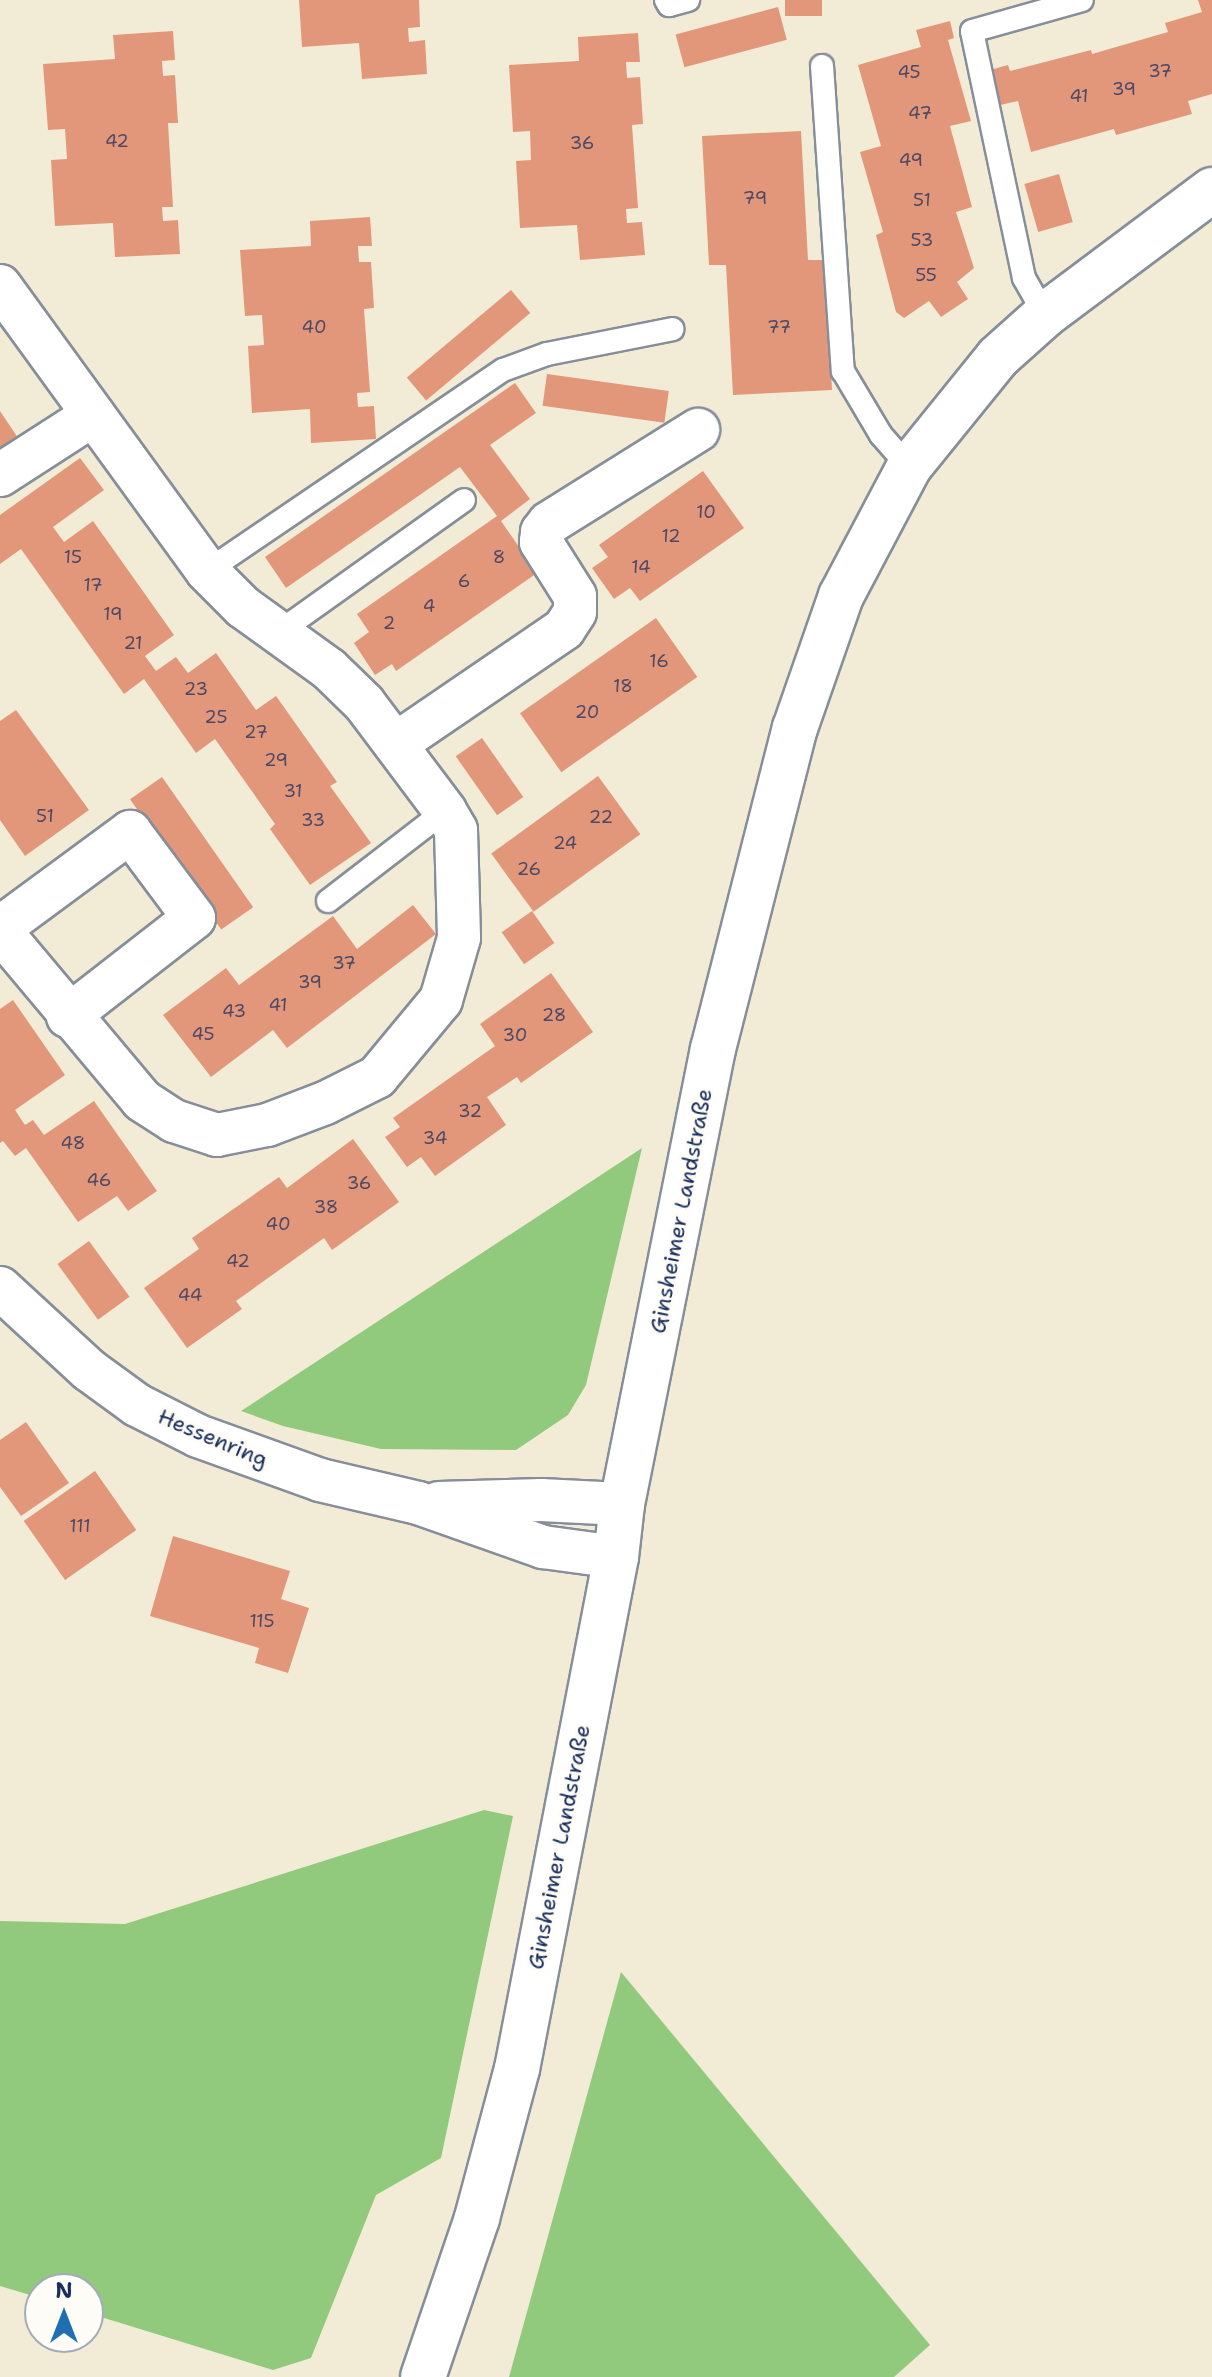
<!DOCTYPE html>
<html>
<head>
<meta charset="utf-8">
<style>
  body { margin:0 }
  #map { position:relative; width:1212px; height:2377px; overflow:hidden; background:#f2ecd6; font-family:"Shantell Sans",sans-serif }
  div>[style] { position:absolute }
  .green>* { inset:0; background:#91ca7d }
  .building>* { inset:0; background:#e2977a; transform-origin:0 0 }
  .roads { filter:drop-shadow(2px 0 #868e9a) drop-shadow(-2px 0 #868e9a) drop-shadow(0 2px #868e9a) drop-shadow(0 -2px #868e9a) }
  .service>* { height:22px; margin:-11px; padding:0 11px; transform-origin:11px; border-radius:11px; background:#fff }
  .minor>* { height:42px; margin:-21px; padding:0 21px; transform-origin:21px; border-radius:21px; background:#fff }
  .secondary>* { height:44px; margin:-22px; padding:0 22px; transform-origin:22px; border-radius:22px; background:#fff }
  span { translate:-50% -50%; white-space:nowrap; text-align:center; line-height:1.15; -webkit-text-stroke:7px #fdfcf7; paint-order:stroke }
  .number-label { font-size:18px; color:#4d4965 }
  .number-label span { -webkit-text-stroke-width:0 }
  .street-label { font-size:22px; color:#1b2f5e }
  .north { position:absolute; left:24px; top:2273px; width:80px; height:80px; box-sizing:border-box; background:#fdfcf7; border:2px solid #a3aaba; border-radius:50%; rotate:0deg; font-size:22px; font-weight:700; line-height:32px; text-align:center; color:#1b2f5e }
  .north::after { content:''; display:block; margin:auto; width:28px; height:36px; background:#1f6fb2; clip-path:polygon(50% 0,100% 100%,50% 72%,0 100%) }
</style>
</head>
<body>
<div id="map">
  <div class="green">
    <i style="clip-path:polygon(642px 1148px,586px 1385px,568px 1415px,516px 1450px,381px 1449px,283px 1426px,241px 1411px)"></i>
    <i style="clip-path:polygon(484px 1810px,513px 1816px,441px 2158px,376px 2195px,311px 2358px,273px 2370px,88px 2313px,88px 2289px,40px 2289px,40px 2298px,0 2286px,0 1921px,125px 1924px)"></i>
    <i style="clip-path:polygon(621px 1972px,930px 2345px,894px 2377px,509px 2377px)"></i>
  </div>
  <div class="building">
    <i style="clip-path:polygon(299px 0,419px 0,420px 27px,408px 28px,409px 42px,425px 40px,427px 74px,362px 79px,359px 43px,302px 47px)"></i>
    <i style="left:785px;top:0;width:37px;height:16px"></i>
    <i style="clip-path:polygon(1198px 0,1212px 0,1212px 94px,1188px 101px,1192px 114px,1116px 135px,1114px 129px,1031px 152px,1018px 101px,1000px 105px,990px 70px,1008px 65px,1010px 71px,1091px 50px,1092px 54px,1168px 32px,1165px 23px,1202px 12px)"></i>
    <i style="left:778px;top:7px;width:34px;height:106px;rotate:75deg"></i>
    <i style="clip-path:polygon(950px 21px,954px 38px,948px 40px,971px 121px,950px 126px,972px 207px,956px 212px,974px 268px,957px 282px,968px 299px,941px 317px,929px 301px,904px 318px,896px 312px,876px 235px,883px 232px,860px 152px,881px 146px,858px 65px,921px 47px,916px 30px)"></i>
    <i style="clip-path:polygon(173px 31px,175px 60px,162px 61px,163px 76px,175px 75px,178px 123px,168px 123px,173px 207px,162px 207px,163px 221px,178px 220px,180px 254px,115px 257px,113px 223px,55px 226px,51px 160px,67px 159px,65px 129px,48px 130px,43px 64px,115px 59px,113px 35px)"></i>
    <i style="clip-path:polygon(638px 33px,640px 62px,626px 62px,627px 78px,640px 77px,643px 124px,632px 125px,638px 208px,626px 209px,627px 223px,642px 222px,645px 255px,580px 260px,577px 225px,520px 228px,516px 161px,531px 160px,530px 131px,513px 132px,509px 65px,579px 61px,578px 37px)"></i>
    <i style="clip-path:polygon(801px 131px,808px 260px,825px 260px,832px 390px,733px 395px,726px 265px,709px 265px,702px 136px)"></i>
    <i style="left:1059px;top:174px;width:50px;height:36px;rotate:74deg"></i>
    <i style="clip-path:polygon(370px 217px,372px 246px,358px 246px,359px 262px,371px 262px,374px 308px,364px 309px,370px 392px,357px 393px,358px 407px,374px 406px,376px 439px,311px 443px,310px 409px,252px 413px,248px 346px,264px 345px,262px 315px,245px 316px,240px 250px,311px 246px,310px 221px)"></i>
    <i style="left:511px;top:290px;width:30px;height:136px;rotate:50deg"></i>
    <i style="left:547px;top:374px;width:123px;height:32px;rotate:8deg"></i>
    <i style="clip-path:polygon(515px 383px,536px 413px,490px 445px,530px 499px,501px 521px,537px 573px,396px 671px,392px 664px,375px 675px,354px 643px,369px 632px,357px 614px,497px 516px,460px 467px,286px 588px,265px 557px)"></i>
    <i style="clip-path:polygon(0 411px,18px 438px,0 450px)"></i>
    <i style="clip-path:polygon(80px 458px,104px 490px,53px 527px,64px 542px,93px 521px,113px 549px,174px 635px,145px 656px,156px 671px,176px 657px,188px 673px,216px 653px,256px 710px,276px 696px,337px 782px,330px 786px,371px 843px,310px 885px,270px 829px,275px 824px,215px 739px,196px 753px,144px 679px,124px 694px,21px 549px,0 564px,0 515px)"></i>
    <i style="clip-path:polygon(703px 471px,744px 528px,640px 601px,630px 588px,614px 599px,592px 568px,608px 557px,599px 545px)"></i>
    <i style="left:656px;top:618px;width:72px;height:166px;rotate:55deg"></i>
    <i style="clip-path:polygon(16px 710px,89px 810px,25px 856px,0 820px,0 721px)"></i>
    <i style="left:482px;top:738px;width:72px;height:32px;rotate:55deg"></i>
    <i style="left:598px;top:776px;width:72px;height:132px;rotate:54deg"></i>
    <i style="left:162px;top:777px;width:159px;height:39px;rotate:55deg"></i>
    <i style="clip-path:polygon(413px 905px,436px 934px,287px 1048px,273px 1030px,211px 1077px,163px 1015px,226px 968px,239px 985px,333px 916px,357px 949px)"></i>
    <i style="left:532px;top:911px;width:39px;height:37px;rotate:55deg"></i>
    <i style="clip-path:polygon(551px 973px,593px 1032px,521px 1083px,517px 1077px,487px 1097px,506px 1125px,435px 1176px,421px 1157px,407px 1167px,385px 1137px,400px 1127px,393px 1118px,495px 1046px,480px 1024px)"></i>
    <i style="clip-path:polygon(13px 1000px,65px 1075px,15px 1110px,25px 1125px,33px 1120px,44px 1135px,94px 1101px,157px 1191px,128px 1211px,117px 1196px,78px 1222px,26px 1148px,15px 1156px,3px 1141px,0 1143px,0 1009px)"></i>
    <i style="clip-path:polygon(353px 1139px,399px 1202px,332px 1250px,324px 1238px,236px 1301px,242px 1309px,187px 1348px,144px 1288px,199px 1249px,192px 1238px,279px 1177px,287px 1188px)"></i>
    <i style="left:89px;top:1241px;width:69px;height:39px;rotate:54deg"></i>
    <i style="clip-path:polygon(26px 1422px,69px 1483px,21px 1516px,0 1487px,0 1440px)"></i>
    <i style="left:95px;top:1471px;width:72px;height:87px;rotate:55deg"></i>
    <i style="clip-path:polygon(173px 1536px,290px 1571px,281px 1599px,309px 1608px,288px 1673px,255px 1663px,259px 1648px,150px 1616px)"></i>
  </div>
  <div class="roads">
    <div class="service">
      <i style="left:666px;top:0;width:6px;rotate:59deg"></i>
      <i style="left:669px;top:5px;width:20px;rotate:-15deg"></i>
      <i style="left:822px;top:66px;width:306px;rotate:86.1deg"></i>
      <i style="left:843px;top:371px;width:74px;rotate:59.3deg"></i>
      <i style="left:881px;top:435px;width:43px;rotate:48.8deg"></i>
      <i style="left:1045px;top:315px;width:43px;rotate:-119.6deg"></i>
      <i style="left:1024px;top:278px;width:252px;rotate:-101.9deg"></i>
      <i style="left:972px;top:31px;width:114px;rotate:-15.7deg"></i>
      <i style="left:207px;top:571px;width:358px;rotate:-34.2deg"></i>
      <i style="left:503px;top:370px;width:47px;rotate:-20deg"></i>
      <i style="left:547px;top:354px;width:128px;rotate:-11.2deg"></i>
      <i style="left:279px;top:632px;width:227px;rotate:-35.5deg"></i>
      <i style="left:328px;top:901px;width:148px;rotate:-37.6deg"></i>
    </div>
    <div class="minor">
      <i style="left:0;top:286px;width:352px;rotate:54deg"></i>
      <i style="left:207px;top:571px;width:51px;rotate:45deg"></i>
      <i style="left:243px;top:607px;width:106px;rotate:35.8deg"></i>
      <i style="left:329px;top:669px;width:49px;rotate:44.2deg"></i>
      <i style="left:364px;top:703px;width:135px;rotate:53.1deg"></i>
      <i style="left:445px;top:811px;width:22px;rotate:60deg"></i>
      <i style="left:456px;top:830px;width:108px;rotate:88.4deg"></i>
      <i style="left:459px;top:938px;width:65px;rotate:106.2deg"></i>
      <i style="left:441px;top:1000px;width:100px;rotate:129.7deg"></i>
      <i style="left:377px;top:1077px;width:58px;rotate:153.4deg"></i>
      <i style="left:325px;top:1103px;width:62px;rotate:159.2deg"></i>
      <i style="left:267px;top:1125px;width:51px;rotate:168.7deg"></i>
      <i style="left:217px;top:1135px;width:45px;rotate:-162deg"></i>
      <i style="left:174px;top:1121px;width:38px;rotate:-147deg"></i>
      <i style="left:142px;top:1100px;width:221px;rotate:-130deg"></i>
      <i style="left:0;top:475px;width:111px;rotate:-32.8deg"></i>
      <i style="left:397px;top:743px;width:202px;rotate:-34.3deg"></i>
      <i style="left:564px;top:629px;width:20px;rotate:-57deg"></i>
      <i style="left:575px;top:612px;width:16px;rotate:-90deg"></i>
      <i style="left:575px;top:596px;width:64px;rotate:-122.2deg"></i>
      <i style="left:541px;top:542px;width:10px;rotate:-84deg"></i>
      <i style="left:542px;top:532px;width:11px;rotate:-52deg"></i>
      <i style="left:549px;top:523px;width:176px;rotate:-32deg"></i>
      <i style="left:0;top:928px;width:162px;rotate:-36.4deg"></i>
      <i style="left:130px;top:832px;width:107px;rotate:53.3deg"></i>
      <i style="left:194px;top:918px;width:160px;rotate:142.1deg"></i>
      <i style="left:0;top:1288px;width:121px;rotate:42.7deg"></i>
      <i style="left:89px;top:1370px;width:59px;rotate:36.1deg"></i>
      <i style="left:137px;top:1405px;width:68px;rotate:26.9deg"></i>
      <i style="left:198px;top:1436px;width:130px;rotate:19.8deg"></i>
      <i style="left:320px;top:1480px;width:101px;rotate:13.2deg"></i>
      <i style="left:418px;top:1503px;width:133px;rotate:19.4deg"></i>
      <i style="left:543px;top:1547px;width:74px;rotate:7.8deg"></i>
      <i style="left:439px;top:1503px;width:102px;rotate:-1.7deg"></i>
      <i style="left:541px;top:1500px;width:81px;rotate:2.8deg"></i>
    </div>
    <div class="secondary">
      <i style="left:423px;top:2377px;width:168px;rotate:-71.2deg"></i>
      <i style="left:477px;top:2218px;width:154px;rotate:-75deg"></i>
      <i style="left:517px;top:2069px;width:521px;rotate:-79.06deg"></i>
      <i style="left:616px;top:1557px;width:53px;rotate:-83.5deg"></i>
      <i style="left:622px;top:1504px;width:464px;rotate:-78.7deg"></i>
      <i style="left:713px;top:1049px;width:331px;rotate:-75.7deg"></i>
      <i style="left:795px;top:728px;width:140px;rotate:-70.8deg"></i>
      <i style="left:841px;top:596px;width:146px;rotate:-62.2deg"></i>
      <i style="left:909px;top:467px;width:141px;rotate:-51deg"></i>
      <i style="left:998px;top:357px;width:63px;rotate:-41.8deg"></i>
      <i style="left:1045px;top:315px;width:209px;rotate:-36.8deg"></i>
    </div>
  </div>
  <div class="number-label">
    <span style="left:1160px;top:71px">37</span>
    <span style="left:909px;top:72px">45</span>
    <span style="left:1124px;top:89px">39</span>
    <span style="left:1079px;top:96px">41</span>
    <span style="left:920px;top:113px">47</span>
    <span style="left:117px;top:141px">42</span>
    <span style="left:582px;top:143px">36</span>
    <span style="left:911px;top:160px">49</span>
    <span style="left:755px;top:198px">79</span>
    <span style="left:922px;top:200px">51</span>
    <span style="left:922px;top:240px">53</span>
    <span style="left:926px;top:275px">55</span>
    <span style="left:314px;top:327px">40</span>
    <span style="left:779px;top:327px">77</span>
    <span style="left:706px;top:512px">10</span>
    <span style="left:671px;top:536px">12</span>
    <span style="left:73px;top:557px">15</span>
    <span style="left:499px;top:557px">8</span>
    <span style="left:641px;top:567px">14</span>
    <span style="left:464px;top:581px">6</span>
    <span style="left:93px;top:585px">17</span>
    <span style="left:429px;top:606px">4</span>
    <span style="left:113px;top:614px">19</span>
    <span style="left:389px;top:623px">2</span>
    <span style="left:133px;top:643px">21</span>
    <span style="left:659px;top:661px">16</span>
    <span style="left:623px;top:686px">18</span>
    <span style="left:196px;top:689px">23</span>
    <span style="left:587px;top:712px">20</span>
    <span style="left:216px;top:717px">25</span>
    <span style="left:256px;top:732px">27</span>
    <span style="left:276px;top:760px">29</span>
    <span style="left:293px;top:791px">31</span>
    <span style="left:45px;top:816px">51</span>
    <span style="left:601px;top:817px">22</span>
    <span style="left:313px;top:820px">33</span>
    <span style="left:565px;top:843px">24</span>
    <span style="left:529px;top:869px">26</span>
    <span style="left:344px;top:963px">37</span>
    <span style="left:310px;top:982px">39</span>
    <span style="left:278px;top:1005px">41</span>
    <span style="left:234px;top:1011px">43</span>
    <span style="left:554px;top:1015px">28</span>
    <span style="left:203px;top:1034px">45</span>
    <span style="left:515px;top:1035px">30</span>
    <span style="left:470px;top:1111px">32</span>
    <span style="left:435px;top:1138px">34</span>
    <span style="left:73px;top:1143px">48</span>
    <span style="left:99px;top:1180px">46</span>
    <span style="left:359px;top:1183px">36</span>
    <span style="left:326px;top:1207px">38</span>
    <span style="left:278px;top:1224px">40</span>
    <span style="left:238px;top:1261px">42</span>
    <span style="left:190px;top:1295px">44</span>
    <span style="left:80px;top:1526px">111</span>
    <span style="left:262px;top:1621px">115</span>
  </div>
  <div class="street-label">
    <span style="left:681px;top:1211px;rotate:-79deg">Ginsheimer Landstraße</span>
    <span style="left:213px;top:1438px;rotate:23deg">Hessenring</span>
    <span style="left:559px;top:1847px;rotate:-79deg">Ginsheimer Landstraße</span>
  </div>
  <div class="north">N</div>
</div>
</body>
</html>
